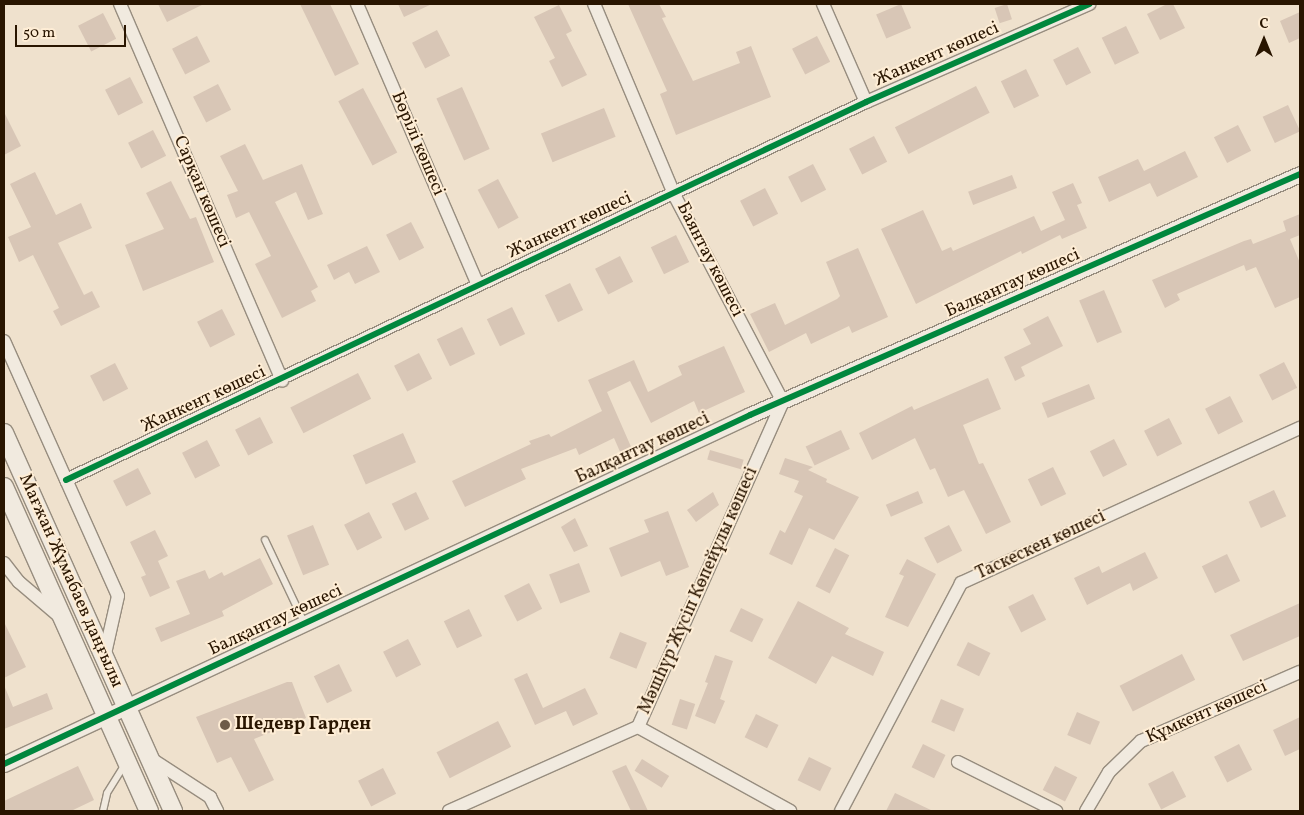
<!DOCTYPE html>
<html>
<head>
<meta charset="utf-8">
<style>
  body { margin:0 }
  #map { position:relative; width:1304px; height:815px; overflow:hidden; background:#efe1cd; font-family:Vollkorn,serif }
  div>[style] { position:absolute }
  .building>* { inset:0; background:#d8c6b6; transform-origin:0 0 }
  .roads { filter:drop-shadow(1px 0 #978d7f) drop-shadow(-1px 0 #978d7f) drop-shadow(0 1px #978d7f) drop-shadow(0 -1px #978d7f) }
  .service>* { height:6px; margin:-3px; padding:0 3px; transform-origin:3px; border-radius:3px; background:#f1eadf }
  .minor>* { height:12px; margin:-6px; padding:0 6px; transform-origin:6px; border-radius:6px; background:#f1eadf }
  .tertiary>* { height:15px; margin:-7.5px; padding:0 7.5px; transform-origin:7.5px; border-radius:7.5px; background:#f1eadf }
  .secondary>* { height:18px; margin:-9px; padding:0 9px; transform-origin:9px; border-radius:9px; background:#f1eadf }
  .cycleway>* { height:6px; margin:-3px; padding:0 3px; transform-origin:3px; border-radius:3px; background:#00873e }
  .dots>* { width:14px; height:14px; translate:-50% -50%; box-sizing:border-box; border:2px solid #feedd5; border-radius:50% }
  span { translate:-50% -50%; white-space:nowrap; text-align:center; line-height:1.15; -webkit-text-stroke:4px #feedd5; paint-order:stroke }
  .street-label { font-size:18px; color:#291500 }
  .poi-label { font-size:18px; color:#291500; font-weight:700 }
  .left { translate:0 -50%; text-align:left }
  .frame { position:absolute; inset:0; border:5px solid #291500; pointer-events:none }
  .north { position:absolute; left:1239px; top:15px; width:50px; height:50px; -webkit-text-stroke:4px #feedd5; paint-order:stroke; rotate:0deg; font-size:14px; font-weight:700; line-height:20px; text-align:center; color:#291500 }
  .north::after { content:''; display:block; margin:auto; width:18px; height:22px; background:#291500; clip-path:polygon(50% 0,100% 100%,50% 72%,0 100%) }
  .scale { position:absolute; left:15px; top:25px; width:111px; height:22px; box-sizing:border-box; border:2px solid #291500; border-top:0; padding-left:6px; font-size:15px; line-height:18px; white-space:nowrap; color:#291500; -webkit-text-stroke:4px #feedd5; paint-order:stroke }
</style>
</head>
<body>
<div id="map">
  <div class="building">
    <i style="clip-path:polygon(158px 4px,204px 4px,167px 22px)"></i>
    <i style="clip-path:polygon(300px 4px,330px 4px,359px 64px,335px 76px)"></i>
    <i style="clip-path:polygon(398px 4px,432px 4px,404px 17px)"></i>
    <i style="clip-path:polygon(628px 4px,659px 4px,666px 17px,662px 18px,693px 81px,740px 63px,736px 52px,751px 46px,771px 97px,676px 135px,660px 94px,667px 91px)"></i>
    <i style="left:901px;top:4px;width:26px;height:27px;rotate:67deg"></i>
    <i style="left:1007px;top:4px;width:16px;height:13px;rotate:72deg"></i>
    <i style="clip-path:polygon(1167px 4px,1173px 4px,1185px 28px,1160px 40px,1147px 14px)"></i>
    <i style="clip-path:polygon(559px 5px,572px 31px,566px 34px,587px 75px,562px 87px,549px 61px,555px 58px,534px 17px)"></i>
    <i style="clip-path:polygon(1300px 12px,1300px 38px,1289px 43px,1280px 21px)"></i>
    <i style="left:103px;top:13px;width:29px;height:28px;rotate:63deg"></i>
    <i style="left:1126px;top:26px;width:30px;height:27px;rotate:64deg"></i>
    <i style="left:437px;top:30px;width:29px;height:28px;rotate:63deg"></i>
    <i style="left:197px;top:36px;width:29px;height:28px;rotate:63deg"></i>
    <i style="left:817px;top:36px;width:29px;height:28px;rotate:63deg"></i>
    <i style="left:1078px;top:47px;width:29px;height:28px;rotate:63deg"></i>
    <i style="left:1026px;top:69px;width:30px;height:28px;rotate:64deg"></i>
    <i style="left:130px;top:77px;width:29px;height:28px;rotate:63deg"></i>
    <i style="left:218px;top:84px;width:29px;height:28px;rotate:63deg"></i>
    <i style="left:976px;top:86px;width:30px;height:91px;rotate:63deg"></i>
    <i style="left:462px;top:87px;width:68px;height:28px;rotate:66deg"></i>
    <i style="left:363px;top:88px;width:73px;height:28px;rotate:62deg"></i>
    <i style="left:1288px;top:105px;width:29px;height:28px;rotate:65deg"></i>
    <i style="left:604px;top:108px;width:31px;height:68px;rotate:68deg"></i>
    <i style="clip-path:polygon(4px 112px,21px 146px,4px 155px)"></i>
    <i style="left:1238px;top:125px;width:29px;height:27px;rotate:63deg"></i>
    <i style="left:153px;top:130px;width:29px;height:28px;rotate:63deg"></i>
    <i style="left:874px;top:136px;width:29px;height:28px;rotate:63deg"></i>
    <i style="clip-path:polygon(245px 144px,263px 180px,302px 164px,323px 214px,308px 220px,296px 192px,275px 202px,318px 287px,311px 291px,316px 301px,282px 318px,255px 264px,271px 256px,249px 212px,236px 218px,227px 195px,238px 191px,220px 156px)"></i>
    <i style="clip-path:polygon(1185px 151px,1198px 177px,1157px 197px,1150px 183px,1109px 202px,1098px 177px,1138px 159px,1144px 171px)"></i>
    <i style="left:813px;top:164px;width:29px;height:28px;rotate:63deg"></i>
    <i style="clip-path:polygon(35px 172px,56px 215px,81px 203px,92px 228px,58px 243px,84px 295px,92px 291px,100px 307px,61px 326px,53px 311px,59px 308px,33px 255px,19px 262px,8px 237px,31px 227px,10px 184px)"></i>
    <i style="left:1012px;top:175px;width:14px;height:47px;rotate:69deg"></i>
    <i style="left:498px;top:179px;width:44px;height:23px;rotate:62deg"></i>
    <i style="clip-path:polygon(171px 181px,190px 219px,196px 217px,214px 262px,143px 291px,125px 245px,164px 229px,146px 193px)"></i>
    <i style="clip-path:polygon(1073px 183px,1082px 203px,1077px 205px,1087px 228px,1062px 239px,1060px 235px,1022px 254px,1021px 251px,916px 304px,881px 229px,923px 210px,942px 251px,951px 247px,953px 251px,1034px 216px,1041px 231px,1065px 220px,1052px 192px)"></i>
    <i style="left:765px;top:188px;width:29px;height:28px;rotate:63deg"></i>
    <i style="clip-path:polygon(1300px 214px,1300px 235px,1290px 239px,1300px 263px,1300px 297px,1275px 308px,1256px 267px,1246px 271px,1244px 265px,1177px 294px,1180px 300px,1165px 308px,1152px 280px,1244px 241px,1251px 239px,1253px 244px,1286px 231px,1283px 221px)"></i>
    <i style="left:411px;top:222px;width:29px;height:28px;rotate:63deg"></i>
    <i style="left:676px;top:235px;width:30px;height:28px;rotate:64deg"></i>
    <i style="clip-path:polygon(367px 246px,380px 272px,355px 284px,349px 272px,334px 280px,327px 265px)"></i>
    <i style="clip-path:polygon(858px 248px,888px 317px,852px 333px,849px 326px,811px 344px,806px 333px,769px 352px,750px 314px,775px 303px,785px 325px,837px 299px,840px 296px,826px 262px)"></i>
    <i style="left:620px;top:256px;width:29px;height:28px;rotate:63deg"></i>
    <i style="left:570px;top:283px;width:30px;height:28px;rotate:64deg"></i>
    <i style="left:1104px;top:290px;width:46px;height:27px;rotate:67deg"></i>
    <i style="left:512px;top:307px;width:30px;height:28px;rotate:64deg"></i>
    <i style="left:222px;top:309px;width:29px;height:28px;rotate:63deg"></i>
    <i style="clip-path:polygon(1048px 316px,1063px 346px,1021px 367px,1025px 376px,1015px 381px,1004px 357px,1031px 344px,1023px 329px)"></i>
    <i style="left:462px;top:327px;width:30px;height:28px;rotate:64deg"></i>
    <i style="clip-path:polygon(724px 346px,745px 392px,699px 413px,694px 401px,651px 423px,630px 381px,607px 392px,632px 449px,621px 454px,614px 438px,579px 455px,576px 448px,521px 469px,526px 479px,465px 507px,452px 481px,531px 444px,529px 441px,549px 434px,551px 437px,602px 411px,588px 380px,634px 360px,648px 392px,682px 375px,678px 366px)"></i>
    <i style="left:419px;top:353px;width:29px;height:28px;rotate:63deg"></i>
    <i style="left:1284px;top:362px;width:29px;height:28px;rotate:63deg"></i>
    <i style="left:115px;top:363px;width:29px;height:28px;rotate:63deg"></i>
    <i style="left:358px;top:373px;width:29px;height:76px;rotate:63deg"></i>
    <i style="clip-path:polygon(988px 378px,1001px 409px,963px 425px,979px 464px,983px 463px,1011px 522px,986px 534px,964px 490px,948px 497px,935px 468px,930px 470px,915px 438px,872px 460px,859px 433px,912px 406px,914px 410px)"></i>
    <i style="left:1089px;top:384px;width:16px;height:51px;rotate:68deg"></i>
    <i style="left:1230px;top:396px;width:29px;height:28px;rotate:63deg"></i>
    <i style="left:260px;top:417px;width:29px;height:28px;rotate:63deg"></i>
    <i style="left:1169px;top:418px;width:29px;height:28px;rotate:63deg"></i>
    <i style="left:841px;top:430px;width:21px;height:39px;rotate:65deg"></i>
    <i style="left:403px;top:433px;width:32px;height:55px;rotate:66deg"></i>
    <i style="left:1114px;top:439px;width:29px;height:27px;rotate:63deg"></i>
    <i style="left:207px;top:440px;width:29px;height:28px;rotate:63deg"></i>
    <i style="left:710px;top:450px;width:35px;height:10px;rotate:16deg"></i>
    <i style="clip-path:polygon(785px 458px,813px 467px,808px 470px,827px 479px,826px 482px,859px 497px,834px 540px,809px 528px,792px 565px,769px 554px,780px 530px,785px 533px,803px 496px,794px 492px,799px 481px,779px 474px)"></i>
    <i style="left:1053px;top:467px;width:30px;height:28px;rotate:64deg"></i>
    <i style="left:138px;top:468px;width:29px;height:28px;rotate:63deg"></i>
    <i style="left:1274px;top:490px;width:29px;height:28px;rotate:65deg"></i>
    <i style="left:918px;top:491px;width:13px;height:35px;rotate:67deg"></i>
    <i style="left:416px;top:492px;width:30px;height:27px;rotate:64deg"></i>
    <i style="clip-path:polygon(713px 492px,719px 505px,696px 522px,687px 510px)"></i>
    <i style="clip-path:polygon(668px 511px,689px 567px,666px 576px,660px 561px,621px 577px,609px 548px,649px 532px,644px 520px)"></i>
    <i style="left:369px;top:512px;width:29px;height:28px;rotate:63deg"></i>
    <i style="clip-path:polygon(575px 518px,588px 546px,574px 552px,561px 527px)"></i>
    <i style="left:313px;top:525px;width:43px;height:28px;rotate:68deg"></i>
    <i style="left:949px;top:525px;width:29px;height:28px;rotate:63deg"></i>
    <i style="clip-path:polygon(155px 530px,168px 556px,158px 561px,170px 588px,150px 597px,141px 577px,146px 575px,130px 542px)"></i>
    <i style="left:835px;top:548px;width:16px;height:43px;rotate:27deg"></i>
    <i style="clip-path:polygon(1145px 552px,1158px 578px,1133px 591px,1130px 583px,1087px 605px,1074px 578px,1099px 566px,1102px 573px)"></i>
    <i style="left:1227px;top:554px;width:30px;height:28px;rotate:64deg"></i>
    <i style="clip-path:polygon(260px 558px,273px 584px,222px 611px,224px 616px,161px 642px,155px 628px,190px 614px,176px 581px,205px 570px,209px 579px,222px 572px,224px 576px)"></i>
    <i style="clip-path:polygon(907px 559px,936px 574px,908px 627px,885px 617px,904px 576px,899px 574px)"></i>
    <i style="left:579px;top:563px;width:31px;height:32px;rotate:69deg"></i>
    <i style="left:529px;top:583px;width:29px;height:28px;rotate:63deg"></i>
    <i style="left:1033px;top:594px;width:29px;height:28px;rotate:63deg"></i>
    <i style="clip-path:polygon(798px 601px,849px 628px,845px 634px,884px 652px,873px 676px,832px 656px,816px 684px,768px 658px)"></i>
    <i style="clip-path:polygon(1300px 603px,1300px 636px,1243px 661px,1230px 635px)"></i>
    <i style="left:741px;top:608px;width:25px;height:26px;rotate:26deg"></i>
    <i style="left:469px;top:609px;width:30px;height:28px;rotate:64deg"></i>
    <i style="clip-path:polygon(4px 622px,26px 667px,4px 678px)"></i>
    <i style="left:620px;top:632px;width:29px;height:28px;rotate:22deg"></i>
    <i style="left:408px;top:639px;width:29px;height:28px;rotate:63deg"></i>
    <i style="left:968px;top:642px;width:25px;height:26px;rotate:26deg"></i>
    <i style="left:1182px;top:654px;width:29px;height:70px;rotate:63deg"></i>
    <i style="clip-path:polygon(715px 655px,733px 661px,720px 699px,725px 701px,715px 724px,695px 716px,708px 683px,705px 682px)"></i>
    <i style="left:339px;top:664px;width:30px;height:28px;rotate:64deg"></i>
    <i style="clip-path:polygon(527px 673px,543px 708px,585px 688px,598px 714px,573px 726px,566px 711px,535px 725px,514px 679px)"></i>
    <i style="clip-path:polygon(287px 682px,292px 682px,306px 718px,254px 739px,274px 780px,249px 792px,231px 757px,217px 763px,196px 717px)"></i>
    <i style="clip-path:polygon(4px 685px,13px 707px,47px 693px,53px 709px,4px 729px)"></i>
    <i style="left:680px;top:699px;width:16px;height:27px;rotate:18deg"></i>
    <i style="left:941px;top:699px;width:25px;height:25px;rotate:23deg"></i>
    <i style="left:1077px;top:712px;width:25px;height:25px;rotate:23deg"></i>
    <i style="left:756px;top:714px;width:25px;height:26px;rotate:26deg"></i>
    <i style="clip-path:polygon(1300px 717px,1300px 749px,1285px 756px,1273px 730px)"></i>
    <i style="left:498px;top:721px;width:29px;height:69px;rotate:63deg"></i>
    <i style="left:923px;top:744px;width:25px;height:26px;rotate:26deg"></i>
    <i style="left:1239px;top:744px;width:29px;height:28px;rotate:63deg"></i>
    <i style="left:809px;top:757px;width:25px;height:26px;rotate:26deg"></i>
    <i style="left:642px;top:759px;width:32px;height:14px;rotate:32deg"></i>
    <i style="clip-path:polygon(626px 765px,636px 785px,648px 811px,631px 811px,612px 771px)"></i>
    <i style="clip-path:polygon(78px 766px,94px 800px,71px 811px,4px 811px,4px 801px)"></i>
    <i style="left:1055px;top:766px;width:25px;height:27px;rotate:27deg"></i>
    <i style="left:383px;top:768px;width:29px;height:28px;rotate:63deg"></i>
    <i style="left:1173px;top:771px;width:29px;height:28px;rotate:63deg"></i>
    <i style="clip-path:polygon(895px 793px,933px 811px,886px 811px)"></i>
  </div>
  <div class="roads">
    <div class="service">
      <i style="left:265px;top:540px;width:91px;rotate:64.6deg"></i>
      <i style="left:103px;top:811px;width:18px;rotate:-77deg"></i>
      <i style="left:107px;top:793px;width:36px;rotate:-58deg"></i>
    </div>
    <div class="minor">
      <i style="left:120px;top:4px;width:410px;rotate:66.7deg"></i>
      <i style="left:357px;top:4px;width:306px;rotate:66.7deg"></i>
      <i style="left:823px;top:4px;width:107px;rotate:66.3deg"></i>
      <i style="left:4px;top:341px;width:279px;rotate:65.9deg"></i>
      <i style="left:118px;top:596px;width:64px;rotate:102.7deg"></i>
      <i style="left:66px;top:480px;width:885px;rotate:-25.29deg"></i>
      <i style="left:866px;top:102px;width:244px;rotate:-23.7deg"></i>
      <i style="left:4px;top:563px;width:24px;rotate:52deg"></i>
      <i style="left:19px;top:582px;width:52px;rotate:40.4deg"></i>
      <i style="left:638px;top:727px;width:174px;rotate:28.9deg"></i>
      <i style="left:150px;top:758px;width:72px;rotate:33deg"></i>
      <i style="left:210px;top:797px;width:16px;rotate:63deg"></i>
      <i style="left:958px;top:762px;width:110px;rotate:26.6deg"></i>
      <i style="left:449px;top:811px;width:207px;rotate:-24deg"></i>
      <i style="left:638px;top:727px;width:356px;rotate:-66deg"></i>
      <i style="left:783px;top:402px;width:235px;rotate:-117.7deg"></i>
      <i style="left:674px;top:194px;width:206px;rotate:-112.8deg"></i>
      <i style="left:841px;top:811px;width:258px;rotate:-62.2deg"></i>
      <i style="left:961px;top:583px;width:373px;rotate:-24.6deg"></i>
      <i style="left:1086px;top:811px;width:45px;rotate:-59.5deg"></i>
      <i style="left:1109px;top:772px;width:45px;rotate:-44.1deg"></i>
      <i style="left:1141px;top:741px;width:173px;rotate:-23.5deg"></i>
    </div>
    <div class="tertiary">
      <i style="left:4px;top:764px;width:824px;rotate:-25.07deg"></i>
      <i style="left:750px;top:415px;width:600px;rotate:-23.66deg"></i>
    </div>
    <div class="secondary">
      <i style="left:4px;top:433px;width:414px;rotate:65.9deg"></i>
      <i style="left:4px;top:487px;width:355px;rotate:65.9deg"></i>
    </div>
  </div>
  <div class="cycleway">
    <i style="left:66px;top:480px;width:885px;rotate:-25.29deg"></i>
    <i style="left:866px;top:102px;width:244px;rotate:-23.7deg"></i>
    <i style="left:4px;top:764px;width:824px;rotate:-25.07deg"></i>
    <i style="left:750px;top:415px;width:600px;rotate:-23.66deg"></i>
  </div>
  <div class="dots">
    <i style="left:225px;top:725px;background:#6e5c48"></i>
  </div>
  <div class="street-label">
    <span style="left:937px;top:55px;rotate:-24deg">Жанкент көшесі</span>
    <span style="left:417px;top:144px;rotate:67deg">Бөрілі көшесі</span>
    <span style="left:201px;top:192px;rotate:67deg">Сарқан көшесі</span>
    <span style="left:570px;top:226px;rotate:-25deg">Жанкент көшесі</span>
    <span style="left:709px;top:260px;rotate:63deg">Баянтау көшесі</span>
    <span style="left:1013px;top:284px;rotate:-24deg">Балқантау көшесі</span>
    <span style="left:204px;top:400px;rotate:-25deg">Жанкент көшесі</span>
    <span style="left:643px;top:449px;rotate:-25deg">Балқантау көшесі</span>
    <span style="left:1041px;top:546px;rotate:-25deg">Таскескен көшесі</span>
    <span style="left:70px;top:581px;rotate:66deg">Мағжан Жұмабаев даңғылы</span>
    <span style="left:699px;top:591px;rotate:-66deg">Мәшһүр Жүсіп Көпейұлы көшесі</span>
    <span style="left:276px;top:621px;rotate:-25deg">Балқантау көшесі</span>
    <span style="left:1207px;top:713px;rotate:-24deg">Құмкент көшесі</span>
  </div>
  <div class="poi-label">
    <span class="left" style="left:235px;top:725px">Шедевр Гарден</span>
  </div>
  <div class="frame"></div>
  <div class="north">С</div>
  <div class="scale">50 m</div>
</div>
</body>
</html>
